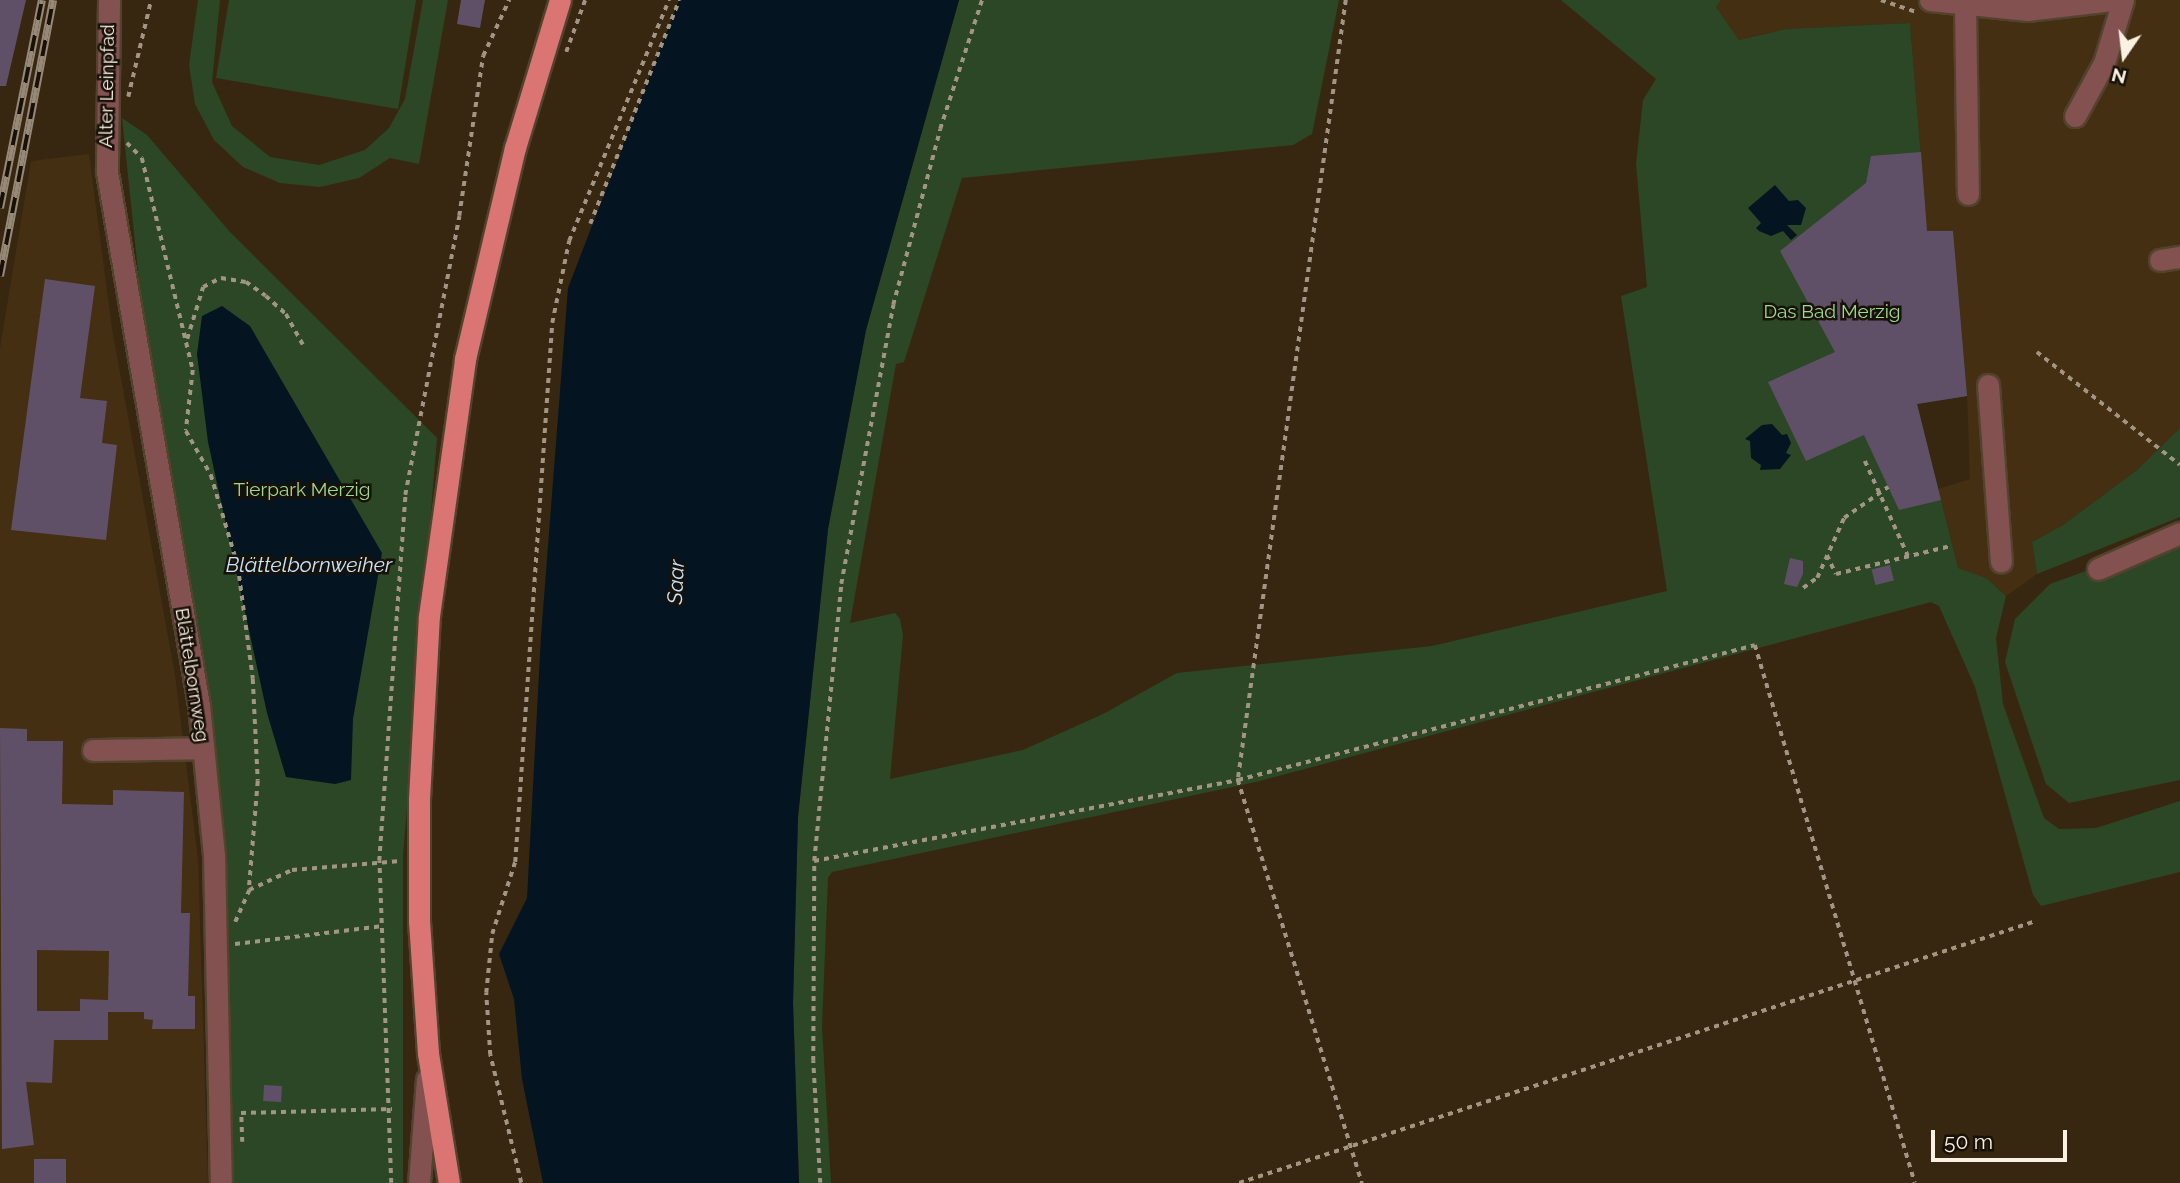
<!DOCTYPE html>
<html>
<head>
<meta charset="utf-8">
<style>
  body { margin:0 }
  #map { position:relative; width:2180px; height:1183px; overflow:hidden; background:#372710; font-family:Raleway,sans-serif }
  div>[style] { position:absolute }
  .built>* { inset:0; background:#442f12 }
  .green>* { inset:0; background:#2c4726 }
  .water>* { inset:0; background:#041521 }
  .building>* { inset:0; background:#605067; transform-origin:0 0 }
  .path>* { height:3.5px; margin-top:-1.75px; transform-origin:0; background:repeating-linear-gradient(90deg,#a29583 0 5px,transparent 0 10px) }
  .roads { filter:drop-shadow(2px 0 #52432e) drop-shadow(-2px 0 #52432e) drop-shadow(0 2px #52432e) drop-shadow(0 -2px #52432e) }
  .minor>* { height:21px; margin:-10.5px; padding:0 10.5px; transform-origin:10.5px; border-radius:10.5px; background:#835150 }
  .major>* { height:21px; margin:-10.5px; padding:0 10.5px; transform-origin:10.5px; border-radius:10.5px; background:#da7574 }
  .rail>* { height:8px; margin-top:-4px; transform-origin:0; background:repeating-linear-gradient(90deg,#181108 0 16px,#978977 0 32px); box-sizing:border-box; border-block:2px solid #978977 }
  span { translate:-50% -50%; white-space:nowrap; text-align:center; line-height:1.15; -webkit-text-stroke:5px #181108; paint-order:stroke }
  .street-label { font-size:19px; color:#fbf1e3 }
  .park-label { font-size:19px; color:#9dda8f }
  .water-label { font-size:21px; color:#c5e4fd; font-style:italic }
  .north { position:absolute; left:2089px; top:21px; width:70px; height:70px; -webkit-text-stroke:5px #181108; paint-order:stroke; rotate:194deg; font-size:19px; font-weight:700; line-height:28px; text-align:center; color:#fbf1e3 }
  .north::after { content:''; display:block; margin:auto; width:24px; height:32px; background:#fbf1e3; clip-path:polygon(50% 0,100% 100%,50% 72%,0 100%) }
  .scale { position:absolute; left:1931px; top:1130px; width:136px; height:32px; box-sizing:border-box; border:4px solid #fbf1e3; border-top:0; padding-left:9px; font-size:21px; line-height:24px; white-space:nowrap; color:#fbf1e3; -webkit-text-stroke:5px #181108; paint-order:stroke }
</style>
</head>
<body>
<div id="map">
  <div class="built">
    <i style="clip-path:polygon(1721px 0,2180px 0,2180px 428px,2137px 470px,2063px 525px,2032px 542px,2037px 574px,2006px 596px,1986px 578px,1958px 568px,1938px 489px,1970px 479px,1967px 396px,1953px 231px,1927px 231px,1910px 23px,1786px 29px,1739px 40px,1716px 7px)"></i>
    <i style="clip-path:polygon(89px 154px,112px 329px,175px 675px,198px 859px,208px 1183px,0 1183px,0 348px,31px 161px)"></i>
  </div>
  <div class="green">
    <i style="clip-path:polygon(198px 0,220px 0,212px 82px,232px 126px,270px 157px,319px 165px,365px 150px,389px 128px,405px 99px,423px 0,448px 0,419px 164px,390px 158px,359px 178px,320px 187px,280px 183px,243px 167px,214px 140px,195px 104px,189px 65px)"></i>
    <i style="clip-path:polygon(229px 0,416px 0,398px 109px,216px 78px)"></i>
    <i style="clip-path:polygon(959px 0,1339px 0,1312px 134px,1293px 145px,962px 178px,904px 362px,896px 364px,850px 623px,895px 613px,900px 619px,903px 635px,890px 779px,1023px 750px,1103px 714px,1177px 673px,1432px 646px,1667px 591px,1621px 296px,1647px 287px,1636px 164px,1643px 100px,1656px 79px,1561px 0,1721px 0,1716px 7px,1739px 40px,1786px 29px,1910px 23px,1927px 231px,1953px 231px,1967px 396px,1917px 404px,1958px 568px,1986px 578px,2006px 596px,1996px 638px,2003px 704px,2044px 818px,2059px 829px,2096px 828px,2180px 801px,2180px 872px,2041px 906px,2033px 895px,1975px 687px,1939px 606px,1931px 602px,1256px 782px,832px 872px,828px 878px,822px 1026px,831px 1183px,799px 1183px,793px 1003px,798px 817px,828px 529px,866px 330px)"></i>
    <i style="clip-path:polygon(122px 118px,147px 135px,229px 231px,437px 438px,403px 856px,403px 1183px,227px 1183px,223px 861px,150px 386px)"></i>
    <i style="clip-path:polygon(2180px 428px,2180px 517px,2037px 574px,2032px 542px,2063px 525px,2137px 470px)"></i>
    <i style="clip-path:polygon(2180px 537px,2180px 780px,2069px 803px,2046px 784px,2005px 662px,2015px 619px,2050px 584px)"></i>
  </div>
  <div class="water">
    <i style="clip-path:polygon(679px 0,959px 0,866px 330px,828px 529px,798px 817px,793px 1003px,799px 1183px,543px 1183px,522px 1079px,514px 999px,499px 954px,527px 898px,541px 636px,568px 288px)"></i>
    <i style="clip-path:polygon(1775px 185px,1789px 201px,1798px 200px,1806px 208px,1801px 225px,1787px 225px,1797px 235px,1791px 240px,1783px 231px,1771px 236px,1759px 231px,1756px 228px,1761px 223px,1748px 208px)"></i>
    <i style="clip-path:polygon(222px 306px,250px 326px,382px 553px,353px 719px,351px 780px,335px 784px,286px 777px,267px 713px,208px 442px,197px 354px,202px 316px)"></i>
    <i style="clip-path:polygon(1762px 425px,1772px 424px,1782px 435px,1787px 434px,1791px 443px,1786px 453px,1791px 455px,1780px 469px,1760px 470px,1761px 465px,1751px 458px,1750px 441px,1745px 439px)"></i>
  </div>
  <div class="building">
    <i style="clip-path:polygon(0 0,26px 0,6px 86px,0 86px)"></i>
    <i style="clip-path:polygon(461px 0,485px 0,480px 28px,457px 24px)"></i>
    <i style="clip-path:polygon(1921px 152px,1927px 231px,1953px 231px,1967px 396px,1917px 404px,1941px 500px,1899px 510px,1864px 435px,1806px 461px,1768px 382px,1835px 352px,1780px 251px,1866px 183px,1871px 156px)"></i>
    <i style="clip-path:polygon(45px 279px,95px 286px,80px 398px,107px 401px,102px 443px,117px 445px,106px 540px,11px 530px)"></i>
    <i style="clip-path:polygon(1790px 558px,1803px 561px,1803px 574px,1797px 587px,1784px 584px)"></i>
    <i style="left:1890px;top:565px;width:16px;height:19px;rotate:76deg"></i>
    <i style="clip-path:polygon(evenodd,0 728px,27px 729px,27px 741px,63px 741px,62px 804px,113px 805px,113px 790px,184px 792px,181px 913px,190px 913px,188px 996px,195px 996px,195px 1029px,152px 1029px,153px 1020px,144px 1019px,144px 1012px,108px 1012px,108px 1040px,54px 1040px,52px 1083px,26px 1082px,34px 1145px,2px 1149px,0 728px,37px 950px,109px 951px,108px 1000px,80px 999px,80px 1011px,37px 1011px,37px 950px)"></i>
    <i style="left:264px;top:1085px;width:18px;height:16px;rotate:3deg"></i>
    <i style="left:34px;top:1159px;width:32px;height:24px"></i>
  </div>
  <div class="path">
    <i style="left:1346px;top:0;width:787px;rotate:97.88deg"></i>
    <i style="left:1238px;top:780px;width:422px;rotate:72.9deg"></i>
    <i style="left:1881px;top:0;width:36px;rotate:19deg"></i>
    <i style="left:566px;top:52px;width:55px;rotate:-69.9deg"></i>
    <i style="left:128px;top:97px;width:100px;rotate:-76.7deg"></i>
    <i style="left:127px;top:143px;width:21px;rotate:45deg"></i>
    <i style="left:142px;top:158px;width:218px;rotate:76.5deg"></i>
    <i style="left:193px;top:370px;width:61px;rotate:96.5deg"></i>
    <i style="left:186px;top:431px;width:51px;rotate:60.4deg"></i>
    <i style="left:211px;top:475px;width:95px;rotate:73.5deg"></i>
    <i style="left:238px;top:566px;width:114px;rotate:82.4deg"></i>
    <i style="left:253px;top:679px;width:102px;rotate:87.2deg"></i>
    <i style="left:258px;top:781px;width:109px;rotate:94.7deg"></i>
    <i style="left:590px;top:224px;width:241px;rotate:-68.3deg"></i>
    <i style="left:187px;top:339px;width:54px;rotate:-72.9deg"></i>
    <i style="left:203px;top:287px;width:20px;rotate:-27deg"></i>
    <i style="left:221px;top:278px;width:25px;rotate:9deg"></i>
    <i style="left:246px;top:282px;width:24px;rotate:35deg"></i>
    <i style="left:266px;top:296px;width:27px;rotate:42deg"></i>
    <i style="left:286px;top:314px;width:35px;rotate:61deg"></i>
    <i style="left:2037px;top:352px;width:182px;rotate:38.3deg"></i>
    <i style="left:1865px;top:461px;width:104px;rotate:65.6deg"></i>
    <i style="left:1827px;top:555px;width:21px;rotate:65deg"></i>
    <i style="left:1836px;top:574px;width:118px;rotate:-13.7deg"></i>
    <i style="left:1803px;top:588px;width:17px;rotate:-36deg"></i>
    <i style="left:1817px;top:578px;width:66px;rotate:-65.8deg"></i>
    <i style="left:1844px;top:518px;width:54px;rotate:-35.2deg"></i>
    <i style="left:814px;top:861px;width:432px;rotate:-10.8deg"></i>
    <i style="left:1238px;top:780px;width:534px;rotate:-14.63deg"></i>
    <i style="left:1755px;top:645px;width:561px;rotate:73.44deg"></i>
    <i style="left:235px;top:922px;width:35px;rotate:-66deg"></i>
    <i style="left:249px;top:890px;width:47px;rotate:-24.9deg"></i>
    <i style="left:292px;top:870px;width:109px;rotate:-4.7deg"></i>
    <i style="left:235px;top:944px;width:149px;rotate:-6.9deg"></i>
    <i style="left:242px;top:1142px;width:29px;rotate:-92deg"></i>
    <i style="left:241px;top:1113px;width:151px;rotate:-1.5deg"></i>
    <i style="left:391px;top:1183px;width:322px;rotate:-92.1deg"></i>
    <i style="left:379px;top:861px;width:367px;rotate:-85.9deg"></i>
    <i style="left:405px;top:495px;width:284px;rotate:-79deg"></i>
    <i style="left:459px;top:216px;width:162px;rotate:-81.5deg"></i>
    <i style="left:483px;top:56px;width:62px;rotate:-65.1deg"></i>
    <i style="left:521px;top:1183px;width:132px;rotate:-103.6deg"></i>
    <i style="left:490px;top:1055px;width:62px;rotate:-93.7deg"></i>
    <i style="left:486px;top:993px;width:59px;rotate:-84.2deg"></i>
    <i style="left:492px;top:934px;width:76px;rotate:-72.3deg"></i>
    <i style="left:515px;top:862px;width:540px;rotate:-86.07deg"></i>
    <i style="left:552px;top:323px;width:84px;rotate:-78.3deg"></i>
    <i style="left:569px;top:241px;width:261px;rotate:-67.5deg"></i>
    <i style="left:820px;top:1183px;width:122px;rotate:-93.3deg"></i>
    <i style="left:813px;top:1061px;width:200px;rotate:-89.7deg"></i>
    <i style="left:814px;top:861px;width:278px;rotate:-84.4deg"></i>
    <i style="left:841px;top:584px;width:284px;rotate:-79.4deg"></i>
    <i style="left:893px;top:305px;width:182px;rotate:-75deg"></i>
    <i style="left:940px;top:129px;width:136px;rotate:-72deg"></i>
    <i style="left:1239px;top:1183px;width:839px;rotate:-18.2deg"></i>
  </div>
  <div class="roads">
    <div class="minor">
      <i style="left:109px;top:0;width:172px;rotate:90.7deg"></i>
      <i style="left:107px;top:172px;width:541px;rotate:80.21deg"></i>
      <i style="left:199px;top:705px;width:151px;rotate:84.3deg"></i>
      <i style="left:214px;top:855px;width:328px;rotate:88.8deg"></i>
      <i style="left:1930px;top:0;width:98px;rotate:5.9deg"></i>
      <i style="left:2027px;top:10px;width:86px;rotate:-6.7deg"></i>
      <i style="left:1965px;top:7px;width:187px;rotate:89.1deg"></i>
      <i style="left:2075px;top:116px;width:60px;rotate:-61.3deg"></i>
      <i style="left:2104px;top:63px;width:66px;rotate:-73.2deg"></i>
      <i style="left:2160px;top:260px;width:20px;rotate:-9deg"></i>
      <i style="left:1988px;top:385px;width:177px;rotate:85.8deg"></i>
      <i style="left:2098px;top:569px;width:90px;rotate:-23.7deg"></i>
      <i style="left:93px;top:750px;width:110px;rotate:-1deg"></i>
      <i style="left:419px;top:1183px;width:104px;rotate:-85.6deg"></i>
    </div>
    <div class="major">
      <i style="left:449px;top:1183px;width:132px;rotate:-99.2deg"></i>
      <i style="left:428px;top:1053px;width:132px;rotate:-93.9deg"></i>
      <i style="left:419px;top:921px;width:122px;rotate:-90deg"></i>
      <i style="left:419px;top:799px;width:183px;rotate:-86.9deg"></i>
      <i style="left:429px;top:616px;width:260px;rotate:-82deg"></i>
      <i style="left:465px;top:359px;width:217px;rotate:-76.7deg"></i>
      <i style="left:515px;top:148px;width:155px;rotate:-73.1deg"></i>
    </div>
  </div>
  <div class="rail">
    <i style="left:0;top:208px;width:212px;rotate:-78.6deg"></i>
    <i style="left:0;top:276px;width:281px;rotate:-79.1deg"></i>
  </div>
  <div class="street-label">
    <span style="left:107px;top:86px;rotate:-89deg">Alter Leinpfad</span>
    <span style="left:192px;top:675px;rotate:81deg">Blättelbornweg</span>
  </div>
  <div class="park-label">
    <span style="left:1832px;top:312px">Das Bad Merzig</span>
    <span style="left:302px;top:490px">Tierpark Merzig</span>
  </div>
  <div class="water-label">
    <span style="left:309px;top:565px">Blättelbornweiher</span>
    <span style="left:676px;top:582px;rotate:-87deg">Saar</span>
  </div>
  <div class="north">N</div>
  <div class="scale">50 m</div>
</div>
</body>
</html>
